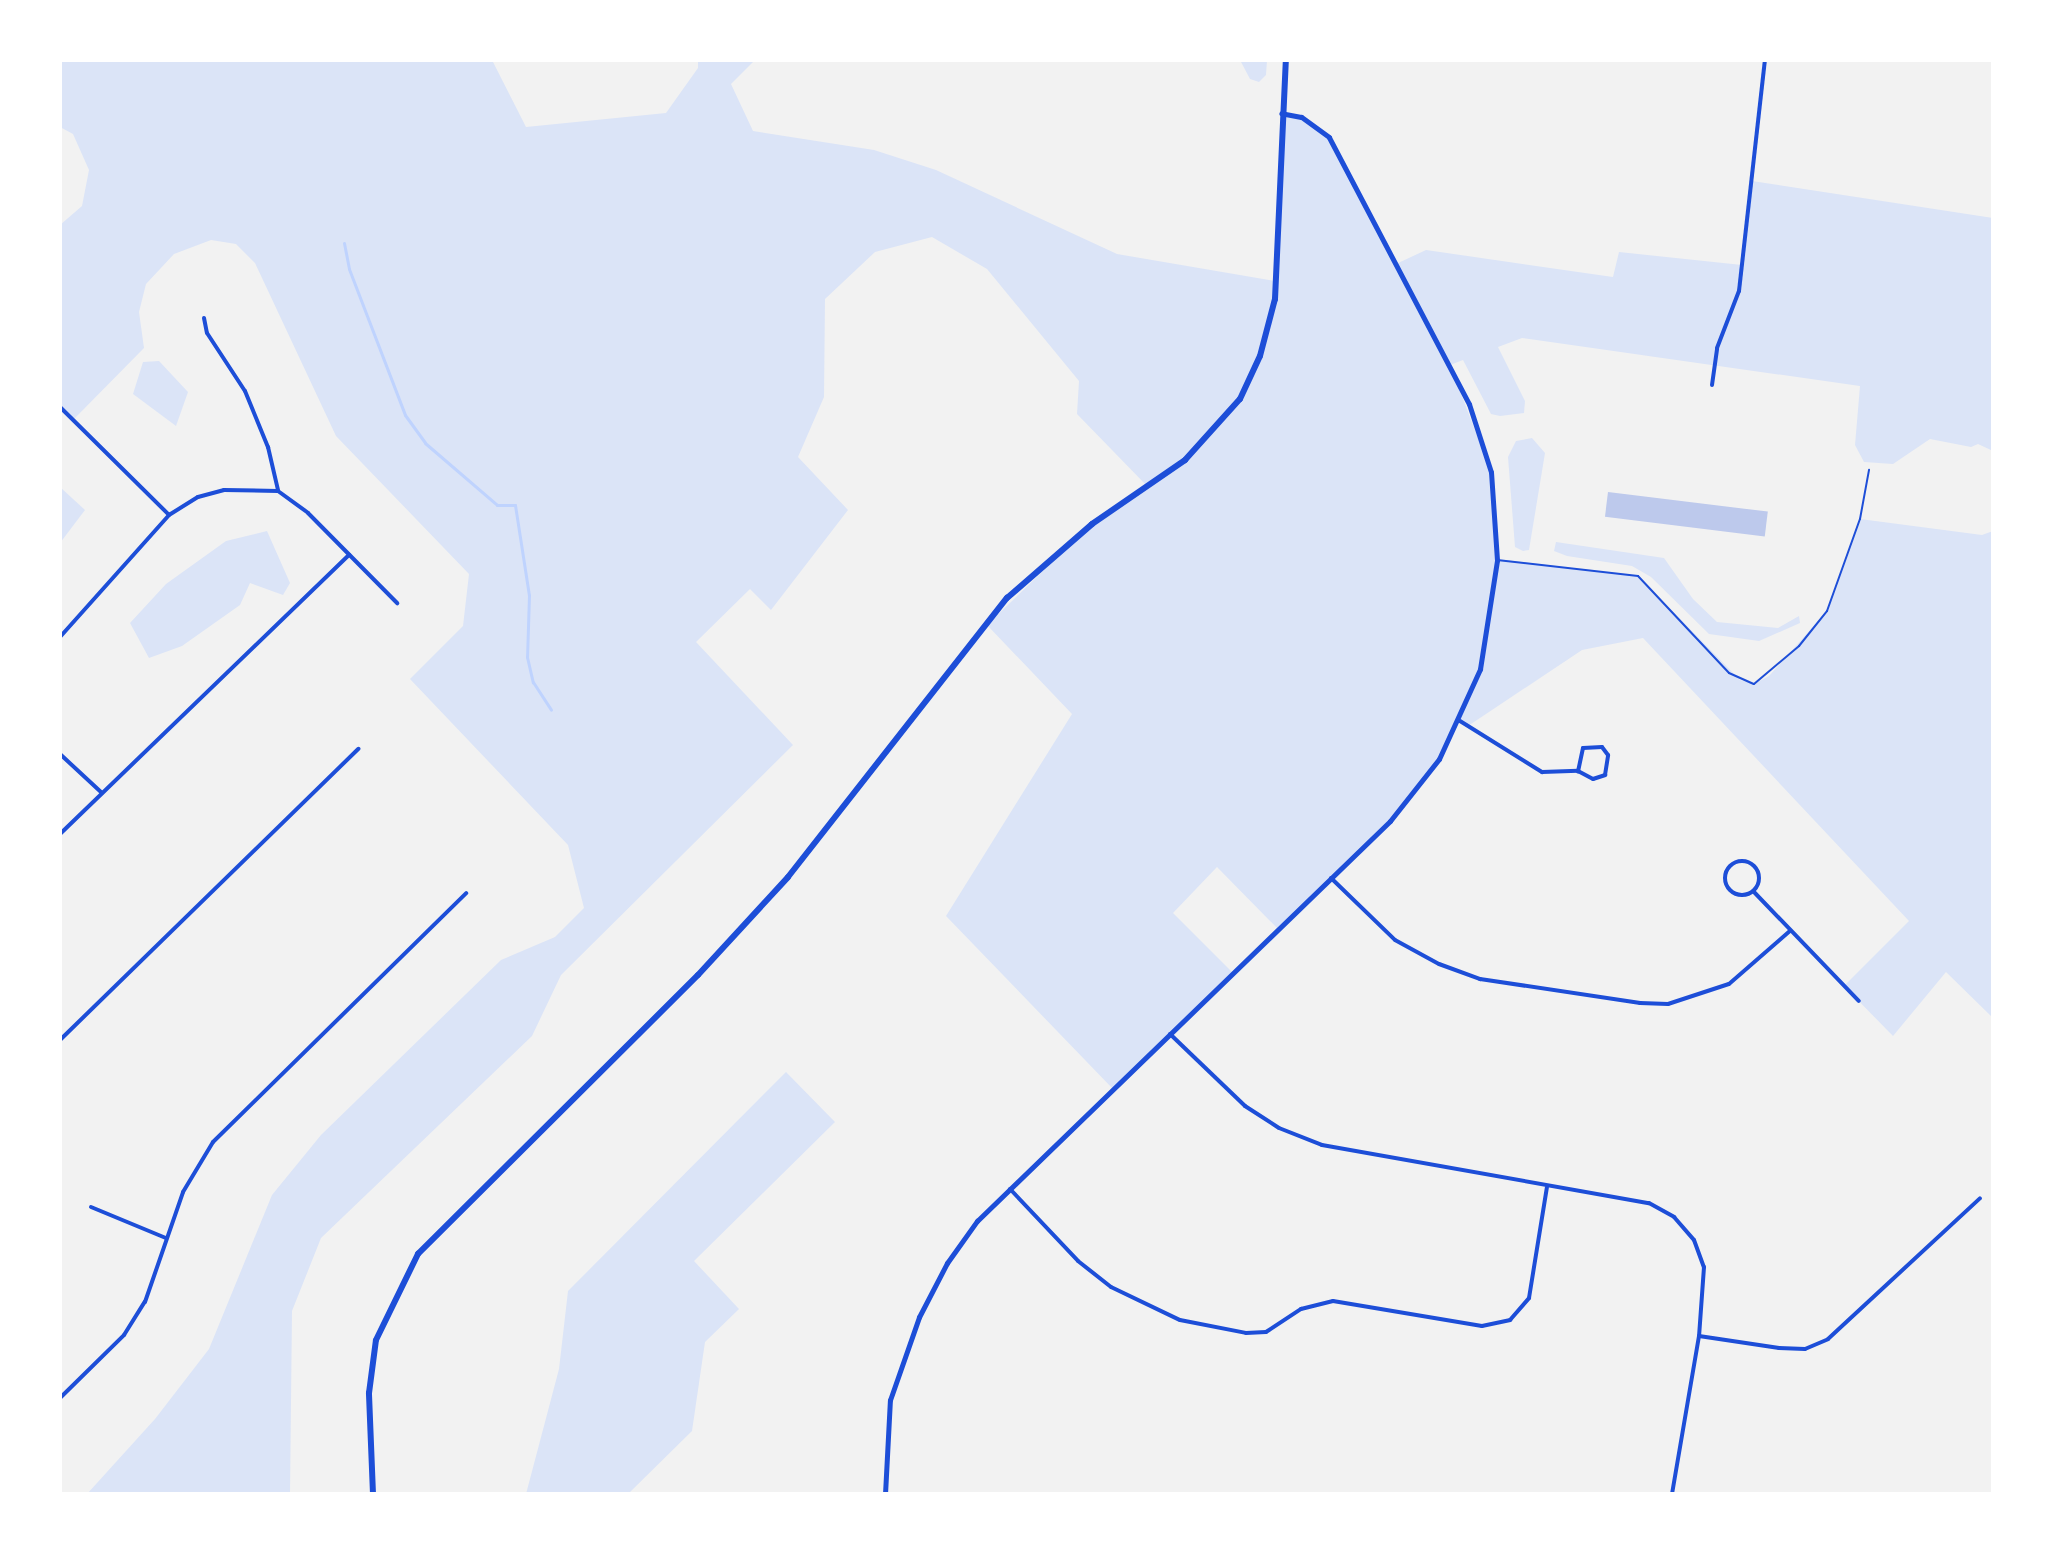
<!DOCTYPE html>
<html>
<head>
<meta charset="utf-8">
<style>
  body { margin:0 }
  #map { position:relative; width:2053px; height:1554px; overflow:hidden; background:#f2f2f2; font-family:Cabin,sans-serif }
  div>[style] { position:absolute }
  .green>* { inset:0; background:#dbe4f7 }
  .stream>* { height:3px; margin:-1.5px; padding:0 1.5px; transform-origin:1.5px; border-radius:1.5px; background:#bfd3fe }
  .building>* { inset:0; background:#bdc9ec; transform-origin:0 0 }
  .service>* { height:2px; margin:-1px; padding:0 1px; transform-origin:1px; border-radius:1px; background:#1d4ed8 }
  .minor>* { height:4px; margin:-2px; padding:0 2px; transform-origin:2px; border-radius:2px; background:#1d4ed8 }
  .minor>.ring { margin:-2px; padding:0; box-sizing:content-box; background:none; border:4px solid #1d4ed8; border-radius:50% }
  .tertiary>* { height:5px; margin:-2.5px; padding:0 2.5px; transform-origin:2.5px; border-radius:2.5px; background:#1d4ed8 }
  .primary>* { height:6px; margin:-3px; padding:0 3px; transform-origin:3px; border-radius:3px; background:#1d4ed8 }
  span { translate:-50% -50%; white-space:nowrap; text-align:center; line-height:1.15; -webkit-text-stroke:6px #fff; paint-order:stroke }
  .frame { position:absolute; inset:0; border:62px solid #fff; pointer-events:none }
</style>
</head>
<body>
<div id="map">
  <div class="green">
    <i style="clip-path:polygon(60px 60px,492px 60px,526px 127px,666px 113px,698px 68px,698px 60px,755px 60px,731px 84px,753px 131px,874px 150px,936px 170px,1117px 254px,1275px 281px,1281px 113px,1301px 117px,1329px 137px,1396px 264px,1426px 250px,1613px 277px,1619px 252px,1742px 265px,1752px 181px,1993px 218px,1993px 451px,1978px 444px,1971px 447px,1930px 439px,1893px 464px,1864px 462px,1855px 445px,1860px 386px,1522px 338px,1498px 347px,1525px 401px,1524px 413px,1500px 416px,1491px 414px,1463px 360px,1450px 365px,1491px 472px,1497px 559px,1638px 576px,1740px 680px,1754px 684px,1769px 676px,1827px 611px,1860px 519px,1982px 535px,1993px 531px,1993px 1018px,1946px 972px,1893px 1036px,1844px 986px,1909px 921px,1643px 638px,1582px 650px,1468px 726px,1460px 721px,1439px 759px,1394px 816px,1278px 929px,1217px 867px,1173px 913px,1233px 973px,1113px 1089px,946px 916px,1072px 714px,987px 625px,1092px 524px,1147px 486px,1077px 414px,1079px 381px,987px 269px,932px 237px,875px 252px,825px 299px,824px 397px,798px 457px,848px 510px,771px 610px,750px 589px,696px 642px,793px 745px,561px 975px,532px 1036px,321px 1238px,292px 1311px,290px 1494px,87px 1494px,155px 1419px,209px 1349px,272px 1195px,321px 1135px,501px 960px,555px 937px,584px 908px,568px 845px,410px 679px,463px 626px,469px 574px,336px 436px,255px 263px,236px 244px,211px 240px,174px 254px,146px 284px,139px 312px,144px 348px,74px 419px,60px 407px,60px 225px,82px 206px,89px 170px,73px 134px,60px 127px)"></i>
    <i style="clip-path:polygon(1240px 60px,1267px 60px,1266px 75px,1259px 82px,1250px 79px)"></i>
    <i style="clip-path:polygon(159px 361px,188px 392px,176px 426px,133px 394px,143px 362px)"></i>
    <i style="clip-path:polygon(1532px 438px,1545px 453px,1529px 550px,1523px 551px,1515px 547px,1508px 457px,1516px 441px)"></i>
    <i style="clip-path:polygon(60px 487px,85px 510px,60px 543px)"></i>
    <i style="clip-path:polygon(267px 531px,290px 583px,283px 595px,250px 583px,240px 605px,182px 646px,149px 658px,130px 623px,166px 584px,226px 541px)"></i>
    <i style="clip-path:polygon(1556px 542px,1664px 558px,1693px 599px,1717px 622px,1778px 628px,1799px 616px,1800px 623px,1759px 641px,1709px 634px,1651px 577px,1632px 566px,1567px 556px,1554px 551px)"></i>
    <i style="clip-path:polygon(786px 1072px,835px 1122px,694px 1261px,739px 1309px,705px 1342px,692px 1431px,628px 1494px,526px 1494px,559px 1369px,568px 1291px)"></i>
  </div>
  <div class="stream">
    <i style="left:344px;top:243px;width:26px;rotate:79deg"></i>
    <i style="left:349px;top:269px;width:156px;rotate:69deg"></i>
    <i style="left:405px;top:415px;width:34px;rotate:54deg"></i>
    <i style="left:425px;top:443px;width:95px;rotate:40.7deg"></i>
    <i style="left:497px;top:505px;width:18px"></i>
    <i style="left:515px;top:505px;width:91px;rotate:81.2deg"></i>
    <i style="left:529px;top:595px;width:62px;rotate:91.8deg"></i>
    <i style="left:527px;top:657px;width:26px;rotate:77deg"></i>
    <i style="left:533px;top:682px;width:33px;rotate:57deg"></i>
  </div>
  <div class="building">
    <i style="left:1608px;top:492px;width:161px;height:25px;rotate:7deg"></i>
  </div>
  <div class="service">
    <i style="left:1497px;top:560px;width:142px;rotate:6.5deg"></i>
    <i style="left:1638px;top:576px;width:133px;rotate:46.8deg"></i>
    <i style="left:1729px;top:673px;width:27px;rotate:24deg"></i>
    <i style="left:1754px;top:684px;width:59px;rotate:-40.2deg"></i>
    <i style="left:1799px;top:646px;width:45px;rotate:-51.3deg"></i>
    <i style="left:1827px;top:611px;width:98px;rotate:-70.3deg"></i>
    <i style="left:1860px;top:519px;width:50px;rotate:-79.6deg"></i>
  </div>
  <div class="minor">
    <i style="left:204px;top:318px;width:15px;rotate:79deg"></i>
    <i style="left:207px;top:333px;width:69px;rotate:56.8deg"></i>
    <i style="left:245px;top:391px;width:61px;rotate:67.7deg"></i>
    <i style="left:268px;top:447px;width:44px;rotate:76.9deg"></i>
    <i style="left:1712px;top:385px;width:37px;rotate:-82deg"></i>
    <i style="left:1717px;top:348px;width:61px;rotate:-68.9deg"></i>
    <i style="left:1739px;top:291px;width:232px;rotate:-83.6deg"></i>
    <i style="left:60px;top:407px;width:153px;rotate:44.7deg"></i>
    <i style="left:60px;top:637px;width:164px;rotate:-48.2deg"></i>
    <i style="left:169px;top:515px;width:34px;rotate:-32deg"></i>
    <i style="left:198px;top:497px;width:27px;rotate:-15deg"></i>
    <i style="left:224px;top:490px;width:54px;rotate:1.1deg"></i>
    <i style="left:278px;top:491px;width:37px;rotate:36deg"></i>
    <i style="left:308px;top:513px;width:127px;rotate:45.3deg"></i>
    <i style="left:1460px;top:721px;width:97px;rotate:31.9deg"></i>
    <i style="left:1542px;top:772px;width:36px;rotate:-2deg"></i>
    <i style="left:1578px;top:771px;width:17px;rotate:28deg"></i>
    <i style="left:1593px;top:779px;width:13px;rotate:-18deg"></i>
    <i style="left:1605px;top:775px;width:20px;rotate:-81deg"></i>
    <i style="left:1608px;top:755px;width:10px;rotate:-127deg"></i>
    <i style="left:1602px;top:747px;width:19px;rotate:177deg"></i>
    <i style="left:1583px;top:748px;width:24px;rotate:102deg"></i>
    <i style="left:60px;top:754px;width:57px;rotate:42.9deg"></i>
    <i style="left:60px;top:834px;width:402px;rotate:-44deg"></i>
    <i class="ring" style="left:1725px;top:861px;width:30px;height:30px"></i>
    <i style="left:1331px;top:878px;width:89px;rotate:44.1deg"></i>
    <i style="left:1395px;top:940px;width:50px;rotate:28.6deg"></i>
    <i style="left:1439px;top:964px;width:44px;rotate:20.1deg"></i>
    <i style="left:1480px;top:979px;width:162px;rotate:8.5deg"></i>
    <i style="left:1640px;top:1003px;width:28px;rotate:2deg"></i>
    <i style="left:1668px;top:1004px;width:64px;rotate:-18.2deg"></i>
    <i style="left:1729px;top:984px;width:81px;rotate:-41deg"></i>
    <i style="left:1754px;top:892px;width:151px;rotate:46.1deg"></i>
    <i style="left:1170px;top:1034px;width:104px;rotate:43.8deg"></i>
    <i style="left:1245px;top:1106px;width:40px;rotate:32.9deg"></i>
    <i style="left:1279px;top:1128px;width:46px;rotate:21.6deg"></i>
    <i style="left:1322px;top:1145px;width:332px;rotate:10.1deg"></i>
    <i style="left:1649px;top:1203px;width:29px;rotate:29deg"></i>
    <i style="left:1674px;top:1217px;width:30px;rotate:49deg"></i>
    <i style="left:1694px;top:1240px;width:29px;rotate:70deg"></i>
    <i style="left:1704px;top:1267px;width:69px;rotate:94.1deg"></i>
    <i style="left:1699px;top:1336px;width:160px;rotate:99.7deg"></i>
    <i style="left:60px;top:1040px;width:417px;rotate:-44.3deg"></i>
    <i style="left:1010px;top:1189px;width:99px;rotate:46.6deg"></i>
    <i style="left:1078px;top:1261px;width:42px;rotate:38.2deg"></i>
    <i style="left:1111px;top:1287px;width:76px;rotate:25.6deg"></i>
    <i style="left:1180px;top:1320px;width:67px;rotate:11.1deg"></i>
    <i style="left:1246px;top:1333px;width:20px;rotate:-3deg"></i>
    <i style="left:1266px;top:1332px;width:42px;rotate:-33.3deg"></i>
    <i style="left:1301px;top:1309px;width:33px;rotate:-14deg"></i>
    <i style="left:1333px;top:1301px;width:151px;rotate:9.5deg"></i>
    <i style="left:1482px;top:1326px;width:29px;rotate:-12deg"></i>
    <i style="left:1510px;top:1320px;width:29px;rotate:-49deg"></i>
    <i style="left:1529px;top:1298px;width:112px;rotate:-80.8deg"></i>
    <i style="left:91px;top:1207px;width:81px;rotate:22.5deg"></i>
    <i style="left:1699px;top:1336px;width:81px;rotate:8.5deg"></i>
    <i style="left:1779px;top:1348px;width:26px;rotate:2deg"></i>
    <i style="left:1805px;top:1349px;width:25px;rotate:-23deg"></i>
    <i style="left:1828px;top:1339px;width:207px;rotate:-42.8deg"></i>
    <i style="left:60px;top:1398px;width:90px;rotate:-44.5deg"></i>
    <i style="left:124px;top:1335px;width:39px;rotate:-58deg"></i>
    <i style="left:145px;top:1302px;width:116px;rotate:-70.9deg"></i>
    <i style="left:183px;top:1192px;width:58px;rotate:-59deg"></i>
    <i style="left:213px;top:1142px;width:355px;rotate:-44.5deg"></i>
  </div>
  <div class="tertiary">
    <i style="left:885px;top:1494px;width:94px;rotate:-87deg"></i>
    <i style="left:890px;top:1400px;width:88px;rotate:-70.7deg"></i>
    <i style="left:919px;top:1317px;width:61px;rotate:-62.6deg"></i>
    <i style="left:947px;top:1263px;width:52px;rotate:-54.5deg"></i>
    <i style="left:977px;top:1221px;width:575px;rotate:-44.08deg"></i>
    <i style="left:1390px;top:821px;width:79px;rotate:-51.7deg"></i>
    <i style="left:1439px;top:759px;width:99px;rotate:-65.5deg"></i>
    <i style="left:1480px;top:669px;width:110px;rotate:-81.1deg"></i>
    <i style="left:1497px;top:560px;width:88px;rotate:-93.9deg"></i>
    <i style="left:1491px;top:472px;width:71px;rotate:-107.9deg"></i>
    <i style="left:1469px;top:404px;width:301px;rotate:-117.7deg"></i>
    <i style="left:1329px;top:137px;width:34px;rotate:-144deg"></i>
    <i style="left:1301px;top:117px;width:20px;rotate:-169deg"></i>
  </div>
  <div class="primary">
    <i style="left:373px;top:1494px;width:101px;rotate:-92.3deg"></i>
    <i style="left:369px;top:1393px;width:53px;rotate:-82.5deg"></i>
    <i style="left:376px;top:1340px;width:96px;rotate:-64deg"></i>
    <i style="left:418px;top:1254px;width:395px;rotate:-44.9deg"></i>
    <i style="left:698px;top:975px;width:133px;rotate:-47.4deg"></i>
    <i style="left:788px;top:877px;width:355px;rotate:-51.9deg"></i>
    <i style="left:1007px;top:598px;width:113px;rotate:-41deg"></i>
    <i style="left:1092px;top:524px;width:113px;rotate:-34.5deg"></i>
    <i style="left:1185px;top:460px;width:82px;rotate:-48deg"></i>
    <i style="left:1240px;top:399px;width:47px;rotate:-65.1deg"></i>
    <i style="left:1260px;top:356px;width:59px;rotate:-75.3deg"></i>
    <i style="left:1275px;top:299px;width:239px;rotate:-87.4deg"></i>
  </div>
  <div class="frame"></div>
</div>
</body>
</html>
